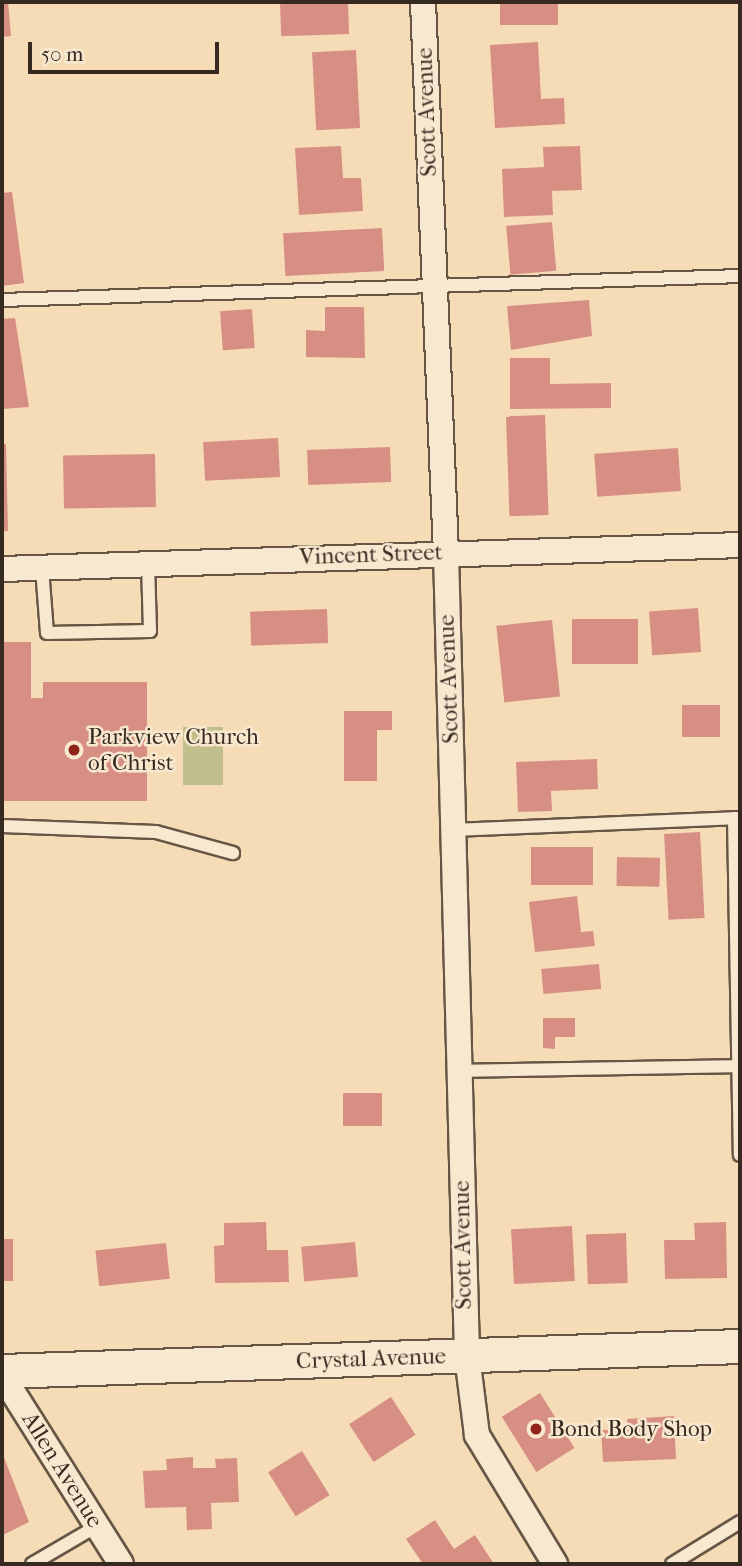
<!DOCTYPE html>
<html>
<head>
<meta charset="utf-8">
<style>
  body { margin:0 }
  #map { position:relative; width:742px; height:1566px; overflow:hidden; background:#f6dcb6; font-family:"IM FELL French Canon",serif }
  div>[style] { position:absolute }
  .green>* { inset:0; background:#c0bf8b; transform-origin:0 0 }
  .building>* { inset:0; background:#d78f83; transform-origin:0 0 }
  .roads { filter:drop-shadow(2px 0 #665646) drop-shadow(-2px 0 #665646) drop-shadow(0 2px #665646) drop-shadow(0 -2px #665646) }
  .lane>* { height:12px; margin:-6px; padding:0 6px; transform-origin:6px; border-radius:6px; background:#f9e8d0 }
  .street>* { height:24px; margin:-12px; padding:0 12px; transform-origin:12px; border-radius:12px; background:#f9e8d0 }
  .secondary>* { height:33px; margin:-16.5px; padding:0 16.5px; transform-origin:16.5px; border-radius:16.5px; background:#f9e8d0 }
  .dots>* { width:19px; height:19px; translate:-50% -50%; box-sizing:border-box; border:4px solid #f9e8d0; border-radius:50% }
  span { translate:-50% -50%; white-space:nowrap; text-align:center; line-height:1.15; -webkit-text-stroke:5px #f9e8d0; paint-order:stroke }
  .street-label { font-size:23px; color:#362a20 }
  .poi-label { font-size:23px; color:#362a20 }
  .left { translate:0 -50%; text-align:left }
  .frame { position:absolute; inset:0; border:4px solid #362a20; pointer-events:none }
  .scale { position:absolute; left:28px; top:42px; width:191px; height:32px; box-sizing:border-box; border:4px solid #362a20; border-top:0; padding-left:9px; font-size:21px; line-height:24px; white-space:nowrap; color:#362a20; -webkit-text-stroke:5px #f9e8d0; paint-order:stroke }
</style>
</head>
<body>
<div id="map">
  <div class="green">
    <i style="left:183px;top:727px;width:40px;height:58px"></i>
  </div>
  <div class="building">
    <i style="clip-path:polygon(2px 2px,8px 2px,11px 36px,2px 37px)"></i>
    <i style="left:348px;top:2px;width:32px;height:68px;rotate:88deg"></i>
    <i style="left:500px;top:2px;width:58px;height:23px"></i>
    <i style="clip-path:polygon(538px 42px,541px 99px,564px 98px,565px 124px,495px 128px,490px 45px)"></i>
    <i style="left:356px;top:50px;width:78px;height:44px;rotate:87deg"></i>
    <i style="clip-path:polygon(341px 146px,343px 178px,361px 178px,363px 211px,299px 215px,295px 148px)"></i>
    <i style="clip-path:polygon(580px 146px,582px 190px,552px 191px,553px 215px,504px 217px,502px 169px,544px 167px,543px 147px)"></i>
    <i style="clip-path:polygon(12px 192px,24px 283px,2px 286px,2px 193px)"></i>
    <i style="left:552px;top:222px;width:49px;height:46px;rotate:85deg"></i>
    <i style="left:382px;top:228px;width:43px;height:99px;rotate:87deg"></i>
    <i style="clip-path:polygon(589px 300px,592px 336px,511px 350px,507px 306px)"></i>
    <i style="clip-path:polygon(325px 307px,364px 307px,365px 358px,306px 357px,306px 330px,325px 331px)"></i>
    <i style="left:252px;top:309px;width:39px;height:32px;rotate:86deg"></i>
    <i style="clip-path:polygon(15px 318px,29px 407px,2px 409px,2px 319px)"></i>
    <i style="clip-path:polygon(510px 358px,550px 358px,550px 384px,611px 383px,611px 408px,510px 409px)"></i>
    <i style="left:545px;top:415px;width:100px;height:39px;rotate:88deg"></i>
    <i style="left:278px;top:438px;width:39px;height:75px;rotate:87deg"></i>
    <i style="clip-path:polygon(2px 444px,6px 444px,8px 531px,2px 531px)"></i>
    <i style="left:390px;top:447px;width:35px;height:83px;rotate:88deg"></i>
    <i style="left:678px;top:448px;width:43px;height:84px;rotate:86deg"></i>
    <i style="left:155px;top:454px;width:53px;height:92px;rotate:89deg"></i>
    <i style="left:698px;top:608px;width:44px;height:49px;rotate:86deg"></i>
    <i style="left:327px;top:609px;width:34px;height:77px;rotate:88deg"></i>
    <i style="left:638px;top:619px;width:45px;height:66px;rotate:90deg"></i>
    <i style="left:552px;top:620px;width:77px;height:56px;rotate:84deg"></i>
    <i style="clip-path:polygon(2px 642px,31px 642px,31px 698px,43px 698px,43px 682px,147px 682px,147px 801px,2px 801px)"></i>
    <i style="left:682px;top:705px;width:38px;height:32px"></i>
    <i style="clip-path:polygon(344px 711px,392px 711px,392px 730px,377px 730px,377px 781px,344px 781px)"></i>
    <i style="clip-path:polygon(597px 759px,598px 789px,551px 791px,552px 811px,518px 812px,516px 762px)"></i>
    <i style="left:700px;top:832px;width:86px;height:36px;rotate:87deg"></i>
    <i style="left:593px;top:847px;width:38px;height:62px;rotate:90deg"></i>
    <i style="left:617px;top:857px;width:43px;height:29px;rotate:1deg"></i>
    <i style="clip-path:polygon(577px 896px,581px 932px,593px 931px,595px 946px,535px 952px,529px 902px)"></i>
    <i style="left:599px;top:964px;width:25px;height:58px;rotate:85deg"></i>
    <i style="clip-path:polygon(543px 1018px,575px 1018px,575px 1037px,555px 1037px,555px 1049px,543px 1048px)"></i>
    <i style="left:343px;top:1093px;width:39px;height:33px"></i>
    <i style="clip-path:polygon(266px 1222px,267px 1250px,288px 1250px,289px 1282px,215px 1283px,214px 1246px,224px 1245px,224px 1223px)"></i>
    <i style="clip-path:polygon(726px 1222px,727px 1278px,665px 1279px,664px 1240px,695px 1240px,694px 1223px)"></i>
    <i style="left:572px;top:1226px;width:55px;height:61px;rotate:87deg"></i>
    <i style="left:626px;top:1233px;width:50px;height:40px;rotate:88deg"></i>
    <i style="left:2px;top:1239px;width:11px;height:42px"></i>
    <i style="left:355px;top:1242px;width:35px;height:54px;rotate:85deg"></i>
    <i style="left:166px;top:1243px;width:36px;height:71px;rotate:84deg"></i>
    <i style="left:540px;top:1393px;width:65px;height:45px;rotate:58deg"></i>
    <i style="left:391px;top:1397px;width:45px;height:50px;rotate:57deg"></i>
    <i style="clip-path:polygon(674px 1416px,676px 1459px,603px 1462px,601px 1430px,628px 1429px,627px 1419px)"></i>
    <i style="left:302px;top:1451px;width:52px;height:40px;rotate:58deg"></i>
    <i style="clip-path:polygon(2px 1452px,29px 1522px,3px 1535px,2px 1531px)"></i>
    <i style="clip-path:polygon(193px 1457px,193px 1468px,216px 1468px,215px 1459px,237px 1458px,239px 1502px,211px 1503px,212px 1529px,187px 1530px,186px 1507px,145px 1508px,143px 1471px,167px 1470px,166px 1459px)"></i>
    <i style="clip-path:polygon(435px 1520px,454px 1549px,475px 1535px,494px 1564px,423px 1564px,406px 1539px)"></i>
  </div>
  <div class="roads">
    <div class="lane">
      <i style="left:2px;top:300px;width:738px;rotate:-1.86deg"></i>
      <i style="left:42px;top:568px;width:65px;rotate:85.6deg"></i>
      <i style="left:47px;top:633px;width:103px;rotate:-1.1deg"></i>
      <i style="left:150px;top:631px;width:68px;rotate:-91.7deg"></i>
      <i style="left:734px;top:818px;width:337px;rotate:89deg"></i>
      <i style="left:2px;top:826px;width:154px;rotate:2.2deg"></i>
      <i style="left:156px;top:832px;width:80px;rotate:15.3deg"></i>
      <i style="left:453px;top:830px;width:287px;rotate:-2.4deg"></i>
      <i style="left:459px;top:1071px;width:281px;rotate:-1deg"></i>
      <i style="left:32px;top:1564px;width:75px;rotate:-30.3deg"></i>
      <i style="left:672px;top:1564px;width:80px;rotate:-31.7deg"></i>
    </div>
    <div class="street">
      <i style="left:423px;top:2px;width:550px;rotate:87.61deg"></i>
      <i style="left:446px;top:552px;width:804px;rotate:88.5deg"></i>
      <i style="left:467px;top:1356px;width:80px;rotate:82.8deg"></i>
      <i style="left:477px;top:1435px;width:151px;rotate:58.8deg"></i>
      <i style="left:2px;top:569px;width:738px;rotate:-1.86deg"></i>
      <i style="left:2px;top:1375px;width:223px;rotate:57.8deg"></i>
    </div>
    <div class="secondary">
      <i style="left:2px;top:1371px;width:738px;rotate:-1.94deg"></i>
    </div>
  </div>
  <div class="dots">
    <i style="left:74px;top:750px;background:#8f2418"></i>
    <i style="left:536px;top:1429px;background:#8f2418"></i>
  </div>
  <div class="street-label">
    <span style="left:427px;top:112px;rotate:-92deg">Scott Avenue</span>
    <span style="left:371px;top:555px;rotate:-2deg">Vincent Street</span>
    <span style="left:449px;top:679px;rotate:-92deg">Scott Avenue</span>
    <span style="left:463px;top:1245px;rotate:-91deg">Scott Avenue</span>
    <span style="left:371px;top:1359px;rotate:-2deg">Crystal Avenue</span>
    <span style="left:62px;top:1470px;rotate:58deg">Allen Avenue</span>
  </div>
  <div class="poi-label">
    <span class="left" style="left:88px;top:750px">Parkview Church<br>of Christ</span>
    <span class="left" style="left:550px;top:1429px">Bond Body Shop</span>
  </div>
  <div class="frame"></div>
  <div class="scale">50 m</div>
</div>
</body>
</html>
